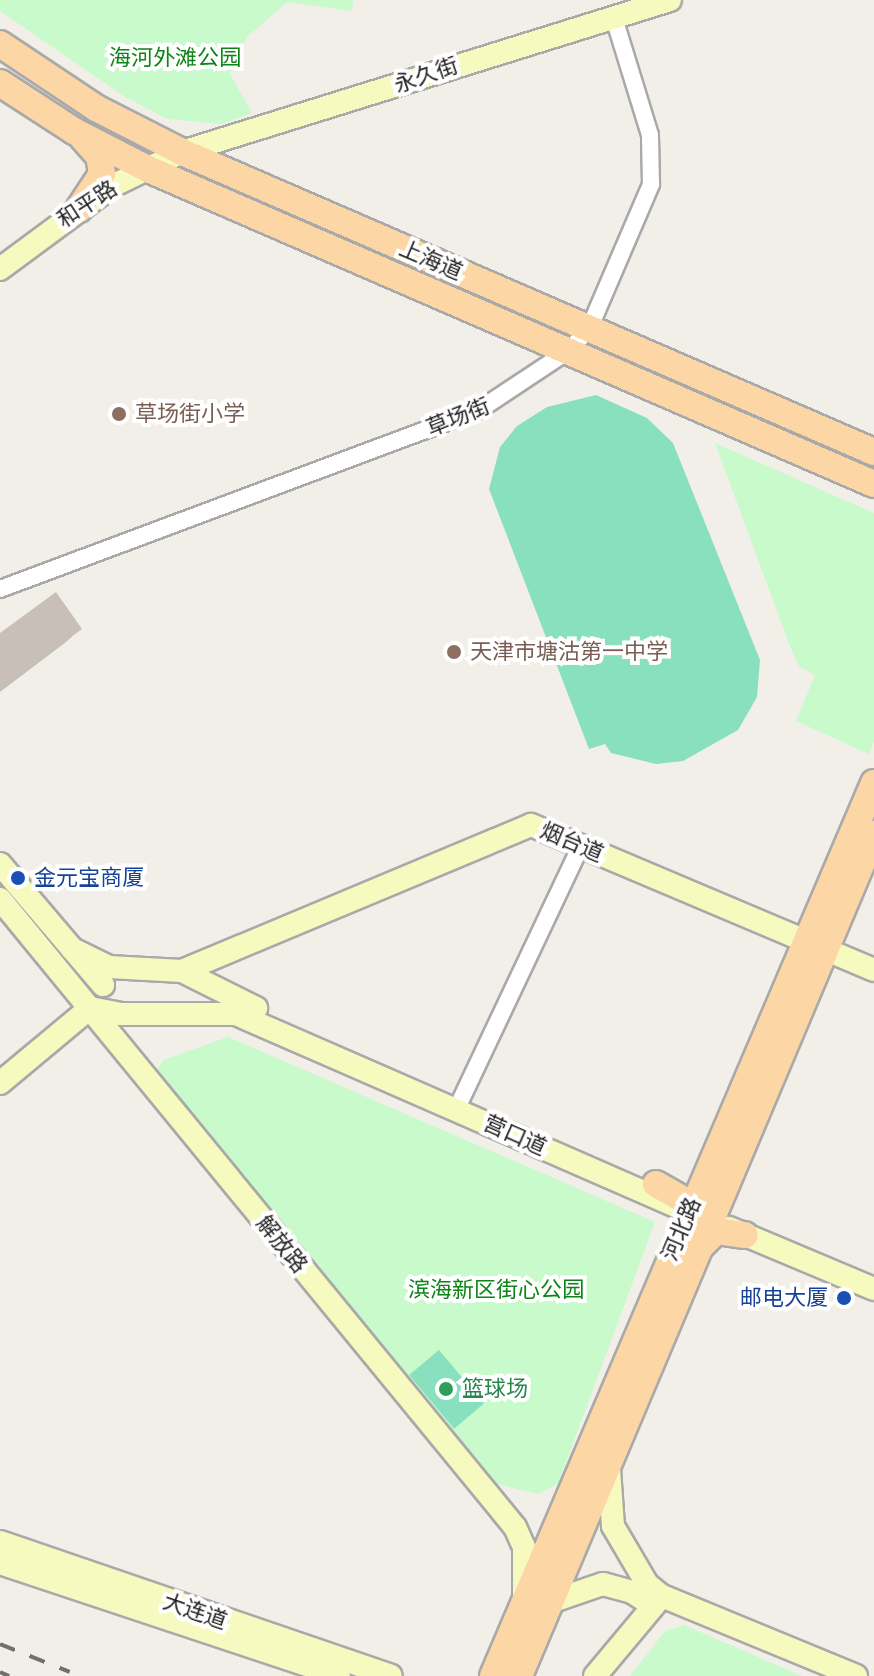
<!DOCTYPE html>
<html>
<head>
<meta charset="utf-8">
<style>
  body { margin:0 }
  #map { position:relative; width:874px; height:1676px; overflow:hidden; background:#f2efe9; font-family:Figtree,"Noto Sans SC",sans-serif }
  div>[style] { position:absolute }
  .park>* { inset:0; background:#c8facc }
  .pitch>* { inset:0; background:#88e0be; transform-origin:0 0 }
  .shadow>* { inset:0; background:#0003 }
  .building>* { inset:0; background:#c7bfb8 }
  .roads { filter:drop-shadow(2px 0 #a9a9a9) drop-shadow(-2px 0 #a9a9a9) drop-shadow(0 2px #a9a9a9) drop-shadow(0 -2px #a9a9a9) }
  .street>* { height:16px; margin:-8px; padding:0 8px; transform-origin:8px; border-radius:8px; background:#fff }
  .secondary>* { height:22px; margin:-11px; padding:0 11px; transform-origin:11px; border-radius:11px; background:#f7fabf }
  .primary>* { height:26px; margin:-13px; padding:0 13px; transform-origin:13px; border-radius:13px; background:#fcd6a4 }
  .rail>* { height:4px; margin-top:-2px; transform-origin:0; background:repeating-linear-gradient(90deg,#707070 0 16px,transparent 0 32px) }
  .dots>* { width:22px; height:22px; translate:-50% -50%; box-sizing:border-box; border:4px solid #fff; border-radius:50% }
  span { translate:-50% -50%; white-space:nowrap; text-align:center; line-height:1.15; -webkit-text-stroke:8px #fff; paint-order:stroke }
  .park-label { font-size:22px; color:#0c8416 }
  .street-label { font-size:22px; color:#222 }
  .education-label { font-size:22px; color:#785e54 }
  .left { translate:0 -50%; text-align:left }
  .transit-label { font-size:22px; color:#164399 }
  .right { translate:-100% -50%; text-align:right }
  .leisure-label { font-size:22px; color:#27864d }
</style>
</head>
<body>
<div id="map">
  <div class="park">
    <i style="clip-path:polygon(0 0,353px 0,352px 11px,287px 2px,247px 37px,230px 74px,252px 113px,221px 124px,168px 119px,125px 97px,0 11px)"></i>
    <i style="clip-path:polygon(715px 443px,874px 513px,874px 742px,869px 754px,796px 721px,815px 675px,799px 666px,791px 649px)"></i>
    <i style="clip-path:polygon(228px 1037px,655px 1222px,558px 1484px,538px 1494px,493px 1483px,156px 1070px,164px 1060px)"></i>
    <i style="clip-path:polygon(684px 1625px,802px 1676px,630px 1676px,665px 1631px)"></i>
  </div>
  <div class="pitch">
    <i style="clip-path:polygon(596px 395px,647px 418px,673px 443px,760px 660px,757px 697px,738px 730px,683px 761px,656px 764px,611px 753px,605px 744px,589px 749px,489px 489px,500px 447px,517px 426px,547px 407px)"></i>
    <i style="left:439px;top:1350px;width:70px;height:39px;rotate:50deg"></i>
  </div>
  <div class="shadow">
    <i style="clip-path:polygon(80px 629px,66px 642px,0 692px,0 635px)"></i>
  </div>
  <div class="building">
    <i style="clip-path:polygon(56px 592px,82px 629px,0 689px,0 633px)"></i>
  </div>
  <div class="roads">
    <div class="street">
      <i style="left:0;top:589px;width:511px;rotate:-20.49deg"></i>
      <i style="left:479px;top:410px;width:107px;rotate:-33.5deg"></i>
      <i style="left:568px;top:351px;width:30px;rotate:-46deg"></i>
      <i style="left:589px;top:329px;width:158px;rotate:-66.8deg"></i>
      <i style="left:651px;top:184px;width:49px;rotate:-91.2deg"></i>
      <i style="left:650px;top:135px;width:122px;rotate:-107.1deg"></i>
      <i style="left:456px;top:1110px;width:292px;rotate:-64.7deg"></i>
    </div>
    <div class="secondary">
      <i style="left:0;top:269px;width:139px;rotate:-36.5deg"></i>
      <i style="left:112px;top:186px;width:78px;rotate:-25.9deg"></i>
      <i style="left:182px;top:152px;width:511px;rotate:-17.3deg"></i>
      <i style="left:0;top:864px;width:159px;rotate:49.6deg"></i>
      <i style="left:0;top:899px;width:812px;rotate:50.65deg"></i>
      <i style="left:515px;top:1527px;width:22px;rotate:66deg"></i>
      <i style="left:524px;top:1547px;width:48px;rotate:90deg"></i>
      <i style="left:72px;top:949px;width:41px;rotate:25.9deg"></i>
      <i style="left:109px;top:967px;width:73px;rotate:3.1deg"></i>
      <i style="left:182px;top:971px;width:378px;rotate:-22.7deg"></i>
      <i style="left:531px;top:825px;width:372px;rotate:22.9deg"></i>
      <i style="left:182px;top:971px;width:83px;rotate:26.6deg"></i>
      <i style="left:90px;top:1008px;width:32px;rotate:11deg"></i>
      <i style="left:121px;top:1014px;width:115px"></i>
      <i style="left:236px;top:1014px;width:479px;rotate:23.6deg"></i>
      <i style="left:0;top:1083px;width:117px;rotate:-39.8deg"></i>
      <i style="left:729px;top:1228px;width:157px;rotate:22.8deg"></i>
      <i style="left:609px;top:1469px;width:57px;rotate:86deg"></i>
      <i style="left:613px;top:1526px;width:67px;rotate:59.6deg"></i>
      <i style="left:647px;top:1584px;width:19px;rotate:39deg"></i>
      <i style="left:662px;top:1596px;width:210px;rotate:22.4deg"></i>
      <i style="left:0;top:1542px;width:413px;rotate:18.9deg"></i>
      <i style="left:0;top:1563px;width:357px;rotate:18.4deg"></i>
      <i style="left:550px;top:1602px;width:56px;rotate:-18.8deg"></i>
      <i style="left:603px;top:1584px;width:30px;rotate:15deg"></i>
      <i style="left:632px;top:1592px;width:24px;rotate:33deg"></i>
      <i style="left:595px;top:1676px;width:103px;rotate:-50.1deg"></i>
    </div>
    <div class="primary">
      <i style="left:0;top:44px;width:115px;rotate:33.7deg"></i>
      <i style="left:96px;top:108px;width:97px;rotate:27.1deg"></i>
      <i style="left:182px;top:152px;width:754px;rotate:23.44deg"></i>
      <i style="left:0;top:83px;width:88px;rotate:33deg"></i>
      <i style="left:74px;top:131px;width:83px;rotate:27.2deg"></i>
      <i style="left:148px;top:169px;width:791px;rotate:23.46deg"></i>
      <i style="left:79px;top:209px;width:42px;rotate:-56.7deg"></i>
      <i style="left:102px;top:174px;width:18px;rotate:-99deg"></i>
      <i style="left:99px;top:156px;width:24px;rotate:-132deg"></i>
      <i style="left:656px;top:1184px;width:40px;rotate:29.7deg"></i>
      <i style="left:691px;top:1204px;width:16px;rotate:63deg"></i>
      <i style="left:696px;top:1251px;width:28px;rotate:-45deg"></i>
      <i style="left:716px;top:1231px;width:29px;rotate:8deg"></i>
      <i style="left:493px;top:1676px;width:971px;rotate:-66.89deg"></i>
      <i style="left:519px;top:1676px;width:914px;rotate:-67.14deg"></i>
    </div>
  </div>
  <div class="rail">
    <i style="left:0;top:1644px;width:75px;rotate:21.8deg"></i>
    <i style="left:0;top:1672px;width:10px;rotate:24deg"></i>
  </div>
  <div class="dots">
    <i style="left:119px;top:414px;background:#8d6e63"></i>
    <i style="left:454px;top:652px;background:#8d6e63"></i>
    <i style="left:18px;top:878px;background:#1a4fb4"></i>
    <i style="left:844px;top:1298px;background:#1a4fb4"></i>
    <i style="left:446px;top:1389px;background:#2e9e5b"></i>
  </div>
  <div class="park-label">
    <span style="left:175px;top:58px">海河外滩公园</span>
    <span style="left:496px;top:1290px">滨海新区街心公园</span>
  </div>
  <div class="street-label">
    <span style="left:426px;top:75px;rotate:-19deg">永久街</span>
    <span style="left:87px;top:204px;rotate:-33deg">和平路</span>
    <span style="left:431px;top:260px;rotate:23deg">上海道</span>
    <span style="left:458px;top:417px;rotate:-22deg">草场街</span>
    <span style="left:572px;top:842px;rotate:23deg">烟台道</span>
    <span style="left:515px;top:1135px;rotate:24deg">营口道</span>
    <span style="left:681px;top:1229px;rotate:-67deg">河北路</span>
    <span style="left:282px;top:1244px;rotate:51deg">解放路</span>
    <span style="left:195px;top:1611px;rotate:19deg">大连道</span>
  </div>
  <div class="education-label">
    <span class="left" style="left:135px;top:414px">草场街小学</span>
    <span class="left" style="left:470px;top:652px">天津市塘沽第一中学</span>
  </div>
  <div class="transit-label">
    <span class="left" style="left:34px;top:878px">金元宝商厦</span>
    <span class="right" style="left:828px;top:1298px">邮电大厦</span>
  </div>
  <div class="leisure-label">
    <span class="left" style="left:462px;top:1389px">篮球场</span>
  </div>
</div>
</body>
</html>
